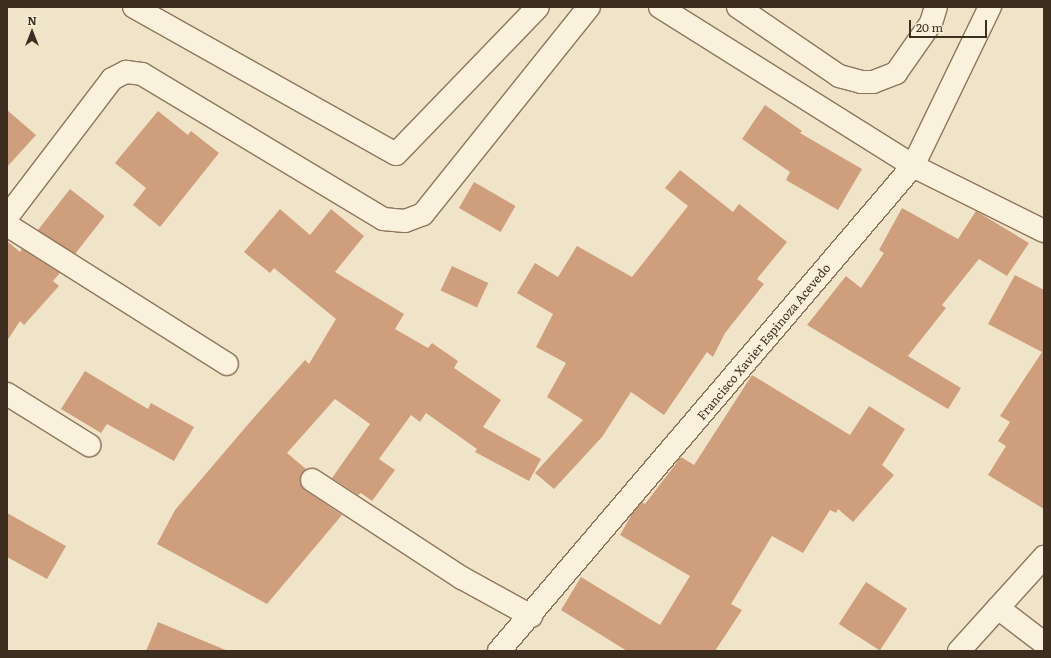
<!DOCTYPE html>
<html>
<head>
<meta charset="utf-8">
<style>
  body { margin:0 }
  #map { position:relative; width:1051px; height:658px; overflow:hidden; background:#f0e4c8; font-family:Literata,serif }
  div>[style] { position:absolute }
  .building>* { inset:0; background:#cf9f7d; transform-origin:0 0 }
  .roads { filter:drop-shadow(1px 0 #8d765c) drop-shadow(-1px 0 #8d765c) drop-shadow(0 1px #8d765c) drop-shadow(0 -1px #8d765c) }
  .minor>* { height:22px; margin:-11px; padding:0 11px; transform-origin:11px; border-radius:11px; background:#faf1dc }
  span { translate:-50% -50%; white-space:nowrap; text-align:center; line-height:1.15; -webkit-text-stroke:3px #f7eed8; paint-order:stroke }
  .street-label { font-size:12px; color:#3d2e20 }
  .frame { position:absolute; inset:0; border:8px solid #3d2e20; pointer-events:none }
  .north { position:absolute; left:12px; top:12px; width:40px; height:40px; -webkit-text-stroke:3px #f7eed8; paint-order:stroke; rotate:0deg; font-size:11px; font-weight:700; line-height:16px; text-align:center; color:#3d2e20 }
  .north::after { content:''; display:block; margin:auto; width:14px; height:18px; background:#3d2e20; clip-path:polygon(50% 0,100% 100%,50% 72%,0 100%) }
  .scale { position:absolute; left:909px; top:20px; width:78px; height:18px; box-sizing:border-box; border:2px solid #3d2e20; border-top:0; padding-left:5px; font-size:12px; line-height:14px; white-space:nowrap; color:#3d2e20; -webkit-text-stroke:3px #f7eed8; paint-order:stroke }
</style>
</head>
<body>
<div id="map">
  <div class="building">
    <i style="clip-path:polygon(765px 105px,802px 131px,800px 133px,862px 169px,838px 210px,786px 180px,790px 172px,742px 139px)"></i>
    <i style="clip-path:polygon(7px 110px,36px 135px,7px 167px)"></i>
    <i style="clip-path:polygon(158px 111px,188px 135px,191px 131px,219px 153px,160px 227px,133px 205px,146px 188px,115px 163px)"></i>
    <i style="clip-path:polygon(680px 170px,733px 212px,739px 204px,787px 242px,757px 279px,764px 284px,725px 333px,713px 357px,707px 352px,664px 415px,631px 392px,602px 437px,554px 489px,535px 473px,583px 420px,547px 397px,566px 363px,536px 347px,553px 314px,517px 293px,535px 263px,558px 277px,577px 246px,632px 277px,688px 206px,665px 188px)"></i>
    <i style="left:474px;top:182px;width:48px;height:30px;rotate:30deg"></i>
    <i style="left:70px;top:189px;width:44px;height:52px;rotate:38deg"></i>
    <i style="clip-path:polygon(902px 208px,958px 239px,976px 211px,1029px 243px,1007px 276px,979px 259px,942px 305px,946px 308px,908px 356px,961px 388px,948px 409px,807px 325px,846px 276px,861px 288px,884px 253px,879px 250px)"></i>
    <i style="clip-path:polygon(280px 209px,310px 235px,331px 209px,364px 236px,335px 272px,404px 314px,395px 329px,428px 348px,432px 343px,458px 361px,454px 368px,501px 400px,483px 427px,541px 459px,529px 481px,475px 452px,477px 449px,426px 413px,420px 422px,411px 415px,379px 459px,395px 470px,372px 501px,361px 493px,358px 495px,332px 478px,370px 424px,335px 399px,287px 453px,306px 469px,300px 479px,305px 490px,342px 515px,267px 604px,157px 544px,175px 510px,250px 422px,305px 360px,309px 364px,336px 319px,274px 268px,270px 273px,244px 252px)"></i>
    <i style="clip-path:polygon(7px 241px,20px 252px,22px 249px,60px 273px,53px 281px,59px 286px,24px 325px,20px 321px,7px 341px)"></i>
    <i style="left:452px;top:266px;width:40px;height:27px;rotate:25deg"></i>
    <i style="clip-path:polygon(1015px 275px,1044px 290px,1044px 509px,988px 475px,1006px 446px,998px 441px,1010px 422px,1000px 416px,1042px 352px,988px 324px)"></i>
    <i style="clip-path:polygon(85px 371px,148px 409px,151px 403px,194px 427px,174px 461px,107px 424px,101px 433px,61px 409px)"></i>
    <i style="clip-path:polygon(752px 375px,850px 435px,869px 406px,905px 429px,882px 465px,894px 475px,853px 522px,838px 509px,836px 513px,830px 510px,803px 553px,772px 536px,731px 604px,742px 610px,715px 651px,627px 651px,561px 610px,581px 577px,660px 625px,690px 576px,620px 535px,632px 514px,642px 502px,645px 504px,681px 457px,694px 465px)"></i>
    <i style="clip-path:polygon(7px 513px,66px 546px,47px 579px,7px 557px)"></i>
    <i style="left:866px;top:582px;width:49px;height:50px;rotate:33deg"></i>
    <i style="clip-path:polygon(158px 622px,228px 651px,146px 651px)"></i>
  </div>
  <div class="roads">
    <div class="minor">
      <i style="left:134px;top:7px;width:300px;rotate:29.3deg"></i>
      <i style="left:396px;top:154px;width:204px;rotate:-46deg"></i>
      <i style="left:660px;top:7px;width:299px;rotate:32.1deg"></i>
      <i style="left:913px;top:166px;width:146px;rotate:26.4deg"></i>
      <i style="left:738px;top:7px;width:122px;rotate:34.3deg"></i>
      <i style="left:839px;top:76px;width:23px;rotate:15deg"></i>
      <i style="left:861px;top:82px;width:12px"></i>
      <i style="left:873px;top:82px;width:25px;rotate:-21deg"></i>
      <i style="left:896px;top:73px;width:61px;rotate:-55deg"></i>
      <i style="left:931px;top:23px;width:17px;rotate:-73deg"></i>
      <i style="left:7px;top:217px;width:173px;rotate:-52.7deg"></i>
      <i style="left:112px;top:79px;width:16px;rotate:-27deg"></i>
      <i style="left:126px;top:72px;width:16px;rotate:7deg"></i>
      <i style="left:142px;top:74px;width:281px;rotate:31deg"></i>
      <i style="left:383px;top:219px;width:22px;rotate:5deg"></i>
      <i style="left:405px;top:221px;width:19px;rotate:-21deg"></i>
      <i style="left:423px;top:214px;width:265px;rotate:-51.3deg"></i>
      <i style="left:7px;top:225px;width:260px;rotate:32.3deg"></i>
      <i style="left:7px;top:394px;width:97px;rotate:31.9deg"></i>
      <i style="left:312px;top:480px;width:179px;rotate:33.2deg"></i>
      <i style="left:462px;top:578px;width:79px;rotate:28.8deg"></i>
      <i style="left:998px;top:608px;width:58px;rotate:37.3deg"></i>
      <i style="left:499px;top:651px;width:638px;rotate:-49.52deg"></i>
      <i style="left:913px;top:166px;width:177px;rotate:-64.2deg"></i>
      <i style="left:959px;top:651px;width:127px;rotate:-47.9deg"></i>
    </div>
  </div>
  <div class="street-label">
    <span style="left:764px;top:342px;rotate:-50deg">Francisco Xavier Espinoza Acevedo</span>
  </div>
  <div class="frame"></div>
  <div class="north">N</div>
  <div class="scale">20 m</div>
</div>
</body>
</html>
